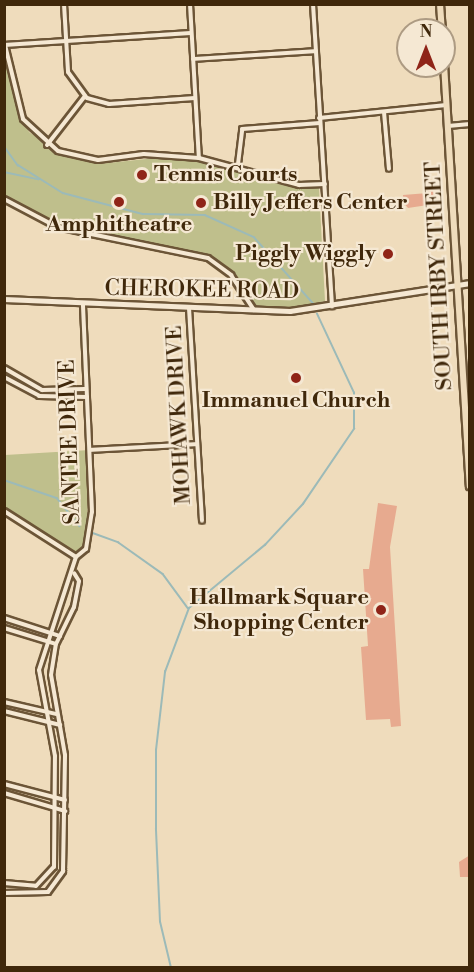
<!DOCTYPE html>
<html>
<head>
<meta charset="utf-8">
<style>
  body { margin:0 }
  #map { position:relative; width:474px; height:972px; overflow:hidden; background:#efdcbc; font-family:"Libre Bodoni",serif }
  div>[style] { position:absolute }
  .green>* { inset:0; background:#bfbf8c }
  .stream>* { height:1.5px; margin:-0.75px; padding:0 0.75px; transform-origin:0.75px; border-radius:0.75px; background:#9cbab8 }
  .building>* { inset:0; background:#e7aa8f }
  .roads { filter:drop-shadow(2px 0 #6c5537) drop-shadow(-2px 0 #6c5537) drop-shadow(0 2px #6c5537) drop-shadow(0 -2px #6c5537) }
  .minor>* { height:4px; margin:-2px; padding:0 2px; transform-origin:2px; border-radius:2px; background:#f5e8d3 }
  .tertiary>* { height:4.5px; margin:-2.25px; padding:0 2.25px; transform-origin:2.25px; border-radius:2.25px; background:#f5e8d3 }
  .primary>* { height:6px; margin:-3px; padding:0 3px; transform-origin:3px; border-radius:3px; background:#efdcbc }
  .dots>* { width:16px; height:16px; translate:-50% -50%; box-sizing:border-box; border:3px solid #f5e8d3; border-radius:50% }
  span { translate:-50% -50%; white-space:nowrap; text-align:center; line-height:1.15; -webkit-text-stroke:4.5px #f5e8d3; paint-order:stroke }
  .poi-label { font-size:22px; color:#40280b; font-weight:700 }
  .left { translate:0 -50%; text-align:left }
  .right { translate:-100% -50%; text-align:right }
  .street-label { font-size:22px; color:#40280b }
  .frame { position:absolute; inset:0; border:6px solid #40280b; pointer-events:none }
  .north { position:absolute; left:396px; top:18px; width:60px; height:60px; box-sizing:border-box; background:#f5e8d3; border:2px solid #ad9b83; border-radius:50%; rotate:0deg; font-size:16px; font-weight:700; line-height:24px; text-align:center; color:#40280b }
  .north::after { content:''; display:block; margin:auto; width:21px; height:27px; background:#8f2418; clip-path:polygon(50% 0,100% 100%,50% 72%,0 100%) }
</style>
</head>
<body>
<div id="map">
  <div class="green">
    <i style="clip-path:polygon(4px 60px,29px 132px,66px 157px,98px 164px,165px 157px,225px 164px,292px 187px,319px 188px,325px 301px,293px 309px,254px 308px,230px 272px,200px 253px,70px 229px,5px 197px)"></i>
    <i style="clip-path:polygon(90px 450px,86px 549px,72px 557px,31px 524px,5px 516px,5px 455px)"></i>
  </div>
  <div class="stream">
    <i style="left:4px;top:146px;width:24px;rotate:54deg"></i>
    <i style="left:18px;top:165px;width:53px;rotate:31.9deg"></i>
    <i style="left:63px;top:193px;width:83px;rotate:14.7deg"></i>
    <i style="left:143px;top:214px;width:62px;rotate:0.9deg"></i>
    <i style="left:205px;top:215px;width:54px;rotate:24.2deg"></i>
    <i style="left:254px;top:237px;width:90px;rotate:48.2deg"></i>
    <i style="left:4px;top:172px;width:35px;rotate:12deg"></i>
    <i style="left:4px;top:480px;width:56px;rotate:18.8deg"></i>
    <i style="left:57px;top:498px;width:36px;rotate:51deg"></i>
    <i style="left:93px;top:533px;width:27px;rotate:20deg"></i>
    <i style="left:118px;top:542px;width:55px;rotate:35.4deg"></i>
    <i style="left:163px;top:574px;width:42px;rotate:53.7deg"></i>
    <i style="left:171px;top:968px;width:47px;rotate:-103.4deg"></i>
    <i style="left:160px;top:922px;width:93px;rotate:-92.5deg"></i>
    <i style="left:156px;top:829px;width:79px;rotate:-90deg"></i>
    <i style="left:156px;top:750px;width:79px;rotate:-83.4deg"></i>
    <i style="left:165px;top:672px;width:68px;rotate:-69.4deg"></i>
    <i style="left:189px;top:608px;width:99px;rotate:-39.7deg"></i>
    <i style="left:265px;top:545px;width:56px;rotate:-47.2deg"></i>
    <i style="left:303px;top:504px;width:91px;rotate:-55.8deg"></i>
    <i style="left:354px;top:429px;width:36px;rotate:-90deg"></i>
    <i style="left:354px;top:393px;width:87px;rotate:-115.1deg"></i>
  </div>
  <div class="building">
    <i style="clip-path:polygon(440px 181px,441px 203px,408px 208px,403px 202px,403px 195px,428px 193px,428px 182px)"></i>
    <i style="clip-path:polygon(378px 503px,397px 506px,390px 547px,401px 726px,391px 727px,390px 719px,366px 720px,361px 647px,368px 646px,363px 569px,369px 569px)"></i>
    <i style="clip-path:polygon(470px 855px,470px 877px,460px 877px,459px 862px)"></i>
  </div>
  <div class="roads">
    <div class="minor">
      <i style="left:64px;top:4px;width:68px;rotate:86.6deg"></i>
      <i style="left:68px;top:72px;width:32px;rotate:54deg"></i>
      <i style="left:87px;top:98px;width:23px;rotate:15deg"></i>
      <i style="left:109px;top:104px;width:86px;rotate:-4deg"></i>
      <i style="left:190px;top:4px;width:154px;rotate:86.7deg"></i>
      <i style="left:313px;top:4px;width:303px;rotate:86.4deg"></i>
      <i style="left:4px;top:45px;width:187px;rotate:-3.7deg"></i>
      <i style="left:5px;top:45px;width:76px;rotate:76.3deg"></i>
      <i style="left:23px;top:119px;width:47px;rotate:42.4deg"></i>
      <i style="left:58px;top:151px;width:41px;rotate:12.7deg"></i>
      <i style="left:98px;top:160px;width:46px;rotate:-7.4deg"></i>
      <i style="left:144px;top:154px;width:55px;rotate:4.2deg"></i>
      <i style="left:199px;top:158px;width:104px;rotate:15.1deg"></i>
      <i style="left:299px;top:185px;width:26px;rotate:-2deg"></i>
      <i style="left:193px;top:59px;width:123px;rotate:-3.7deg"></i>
      <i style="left:384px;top:112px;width:57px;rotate:85deg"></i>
      <i style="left:319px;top:118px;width:128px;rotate:-5.8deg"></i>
      <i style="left:448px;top:126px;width:22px;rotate:-5deg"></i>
      <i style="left:47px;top:145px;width:62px;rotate:-52.2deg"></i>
      <i style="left:238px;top:164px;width:35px;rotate:-83deg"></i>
      <i style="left:242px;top:129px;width:78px;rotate:-4.4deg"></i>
      <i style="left:4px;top:199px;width:60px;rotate:27.8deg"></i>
      <i style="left:57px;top:227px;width:154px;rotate:11.6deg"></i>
      <i style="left:208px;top:258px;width:29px;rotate:36deg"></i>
      <i style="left:231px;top:275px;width:42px;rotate:56.7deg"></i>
      <i style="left:189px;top:308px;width:213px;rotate:86.5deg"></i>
      <i style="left:4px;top:368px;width:44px;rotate:30.1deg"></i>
      <i style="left:42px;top:390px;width:43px;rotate:-1.3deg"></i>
      <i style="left:4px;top:377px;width:40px;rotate:28deg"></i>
      <i style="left:39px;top:396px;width:48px;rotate:1.2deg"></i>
      <i style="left:90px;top:450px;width:107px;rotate:-3.2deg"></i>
      <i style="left:4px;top:511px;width:85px;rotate:32.6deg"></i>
      <i style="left:76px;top:557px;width:13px;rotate:-39deg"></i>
      <i style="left:86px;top:549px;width:37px;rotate:-81deg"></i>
      <i style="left:92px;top:512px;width:208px;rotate:-92.5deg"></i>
      <i style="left:4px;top:618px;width:59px;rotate:17.8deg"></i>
      <i style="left:4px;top:628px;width:54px;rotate:17.1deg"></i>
      <i style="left:4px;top:702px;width:53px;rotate:13deg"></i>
      <i style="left:4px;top:711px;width:58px;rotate:14deg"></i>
      <i style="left:4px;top:784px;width:63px;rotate:14.7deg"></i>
      <i style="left:4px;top:793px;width:64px;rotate:16.4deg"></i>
      <i style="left:4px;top:883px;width:32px;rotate:5deg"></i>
      <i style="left:36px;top:886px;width:26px;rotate:-47deg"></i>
      <i style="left:54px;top:867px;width:111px;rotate:-89.5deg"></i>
      <i style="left:55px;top:756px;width:87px;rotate:-100.5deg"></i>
      <i style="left:39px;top:670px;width:119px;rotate:-71.9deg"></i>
      <i style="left:4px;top:893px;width:44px;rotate:-1.3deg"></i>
      <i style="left:48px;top:892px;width:26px;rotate:-54deg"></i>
      <i style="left:63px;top:871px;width:116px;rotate:-89deg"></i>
      <i style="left:65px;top:755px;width:81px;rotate:-99.9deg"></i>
      <i style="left:51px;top:675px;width:31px;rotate:-81deg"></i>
      <i style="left:56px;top:644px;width:41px;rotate:-64.1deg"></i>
      <i style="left:74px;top:607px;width:26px;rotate:-79deg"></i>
      <i style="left:79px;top:581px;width:9px;rotate:-122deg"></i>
    </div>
    <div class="tertiary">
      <i style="left:4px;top:299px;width:286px;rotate:2.4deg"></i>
      <i style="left:290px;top:311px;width:182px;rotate:-8.8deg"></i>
    </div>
    <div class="primary">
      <i style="left:440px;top:4px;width:26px;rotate:86deg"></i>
      <i style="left:444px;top:64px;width:423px;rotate:86.5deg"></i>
    </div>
  </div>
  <div class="dots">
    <i style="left:142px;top:175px;background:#8f2418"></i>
    <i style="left:119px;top:202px;background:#8f2418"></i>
    <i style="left:201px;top:203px;background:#8f2418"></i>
    <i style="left:388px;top:254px;background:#8f2418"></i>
    <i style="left:296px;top:378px;background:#8f2418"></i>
    <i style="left:381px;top:610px;background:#8f2418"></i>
  </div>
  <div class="poi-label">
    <span class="left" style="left:154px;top:175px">Tennis Courts</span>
    <span class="left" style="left:213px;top:203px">Billy Jeffers Center</span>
    <span style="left:119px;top:225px">Amphitheatre</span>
    <span class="right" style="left:376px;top:254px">Piggly Wiggly</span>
    <span style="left:296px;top:401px">Immanuel Church</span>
    <span class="right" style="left:369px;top:610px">Hallmark Square<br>Shopping Center</span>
  </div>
  <div class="street-label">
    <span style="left:439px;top:276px;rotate:-93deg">SOUTH IRBY STREET</span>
    <span style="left:202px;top:290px;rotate:1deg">CHEROKEE ROAD</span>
    <span style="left:179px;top:415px;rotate:-93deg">MOHAWK DRIVE</span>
    <span style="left:70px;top:442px;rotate:-92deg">SANTEE DRIVE</span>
  </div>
  <div class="frame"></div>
  <div class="north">N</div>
</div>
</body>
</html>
